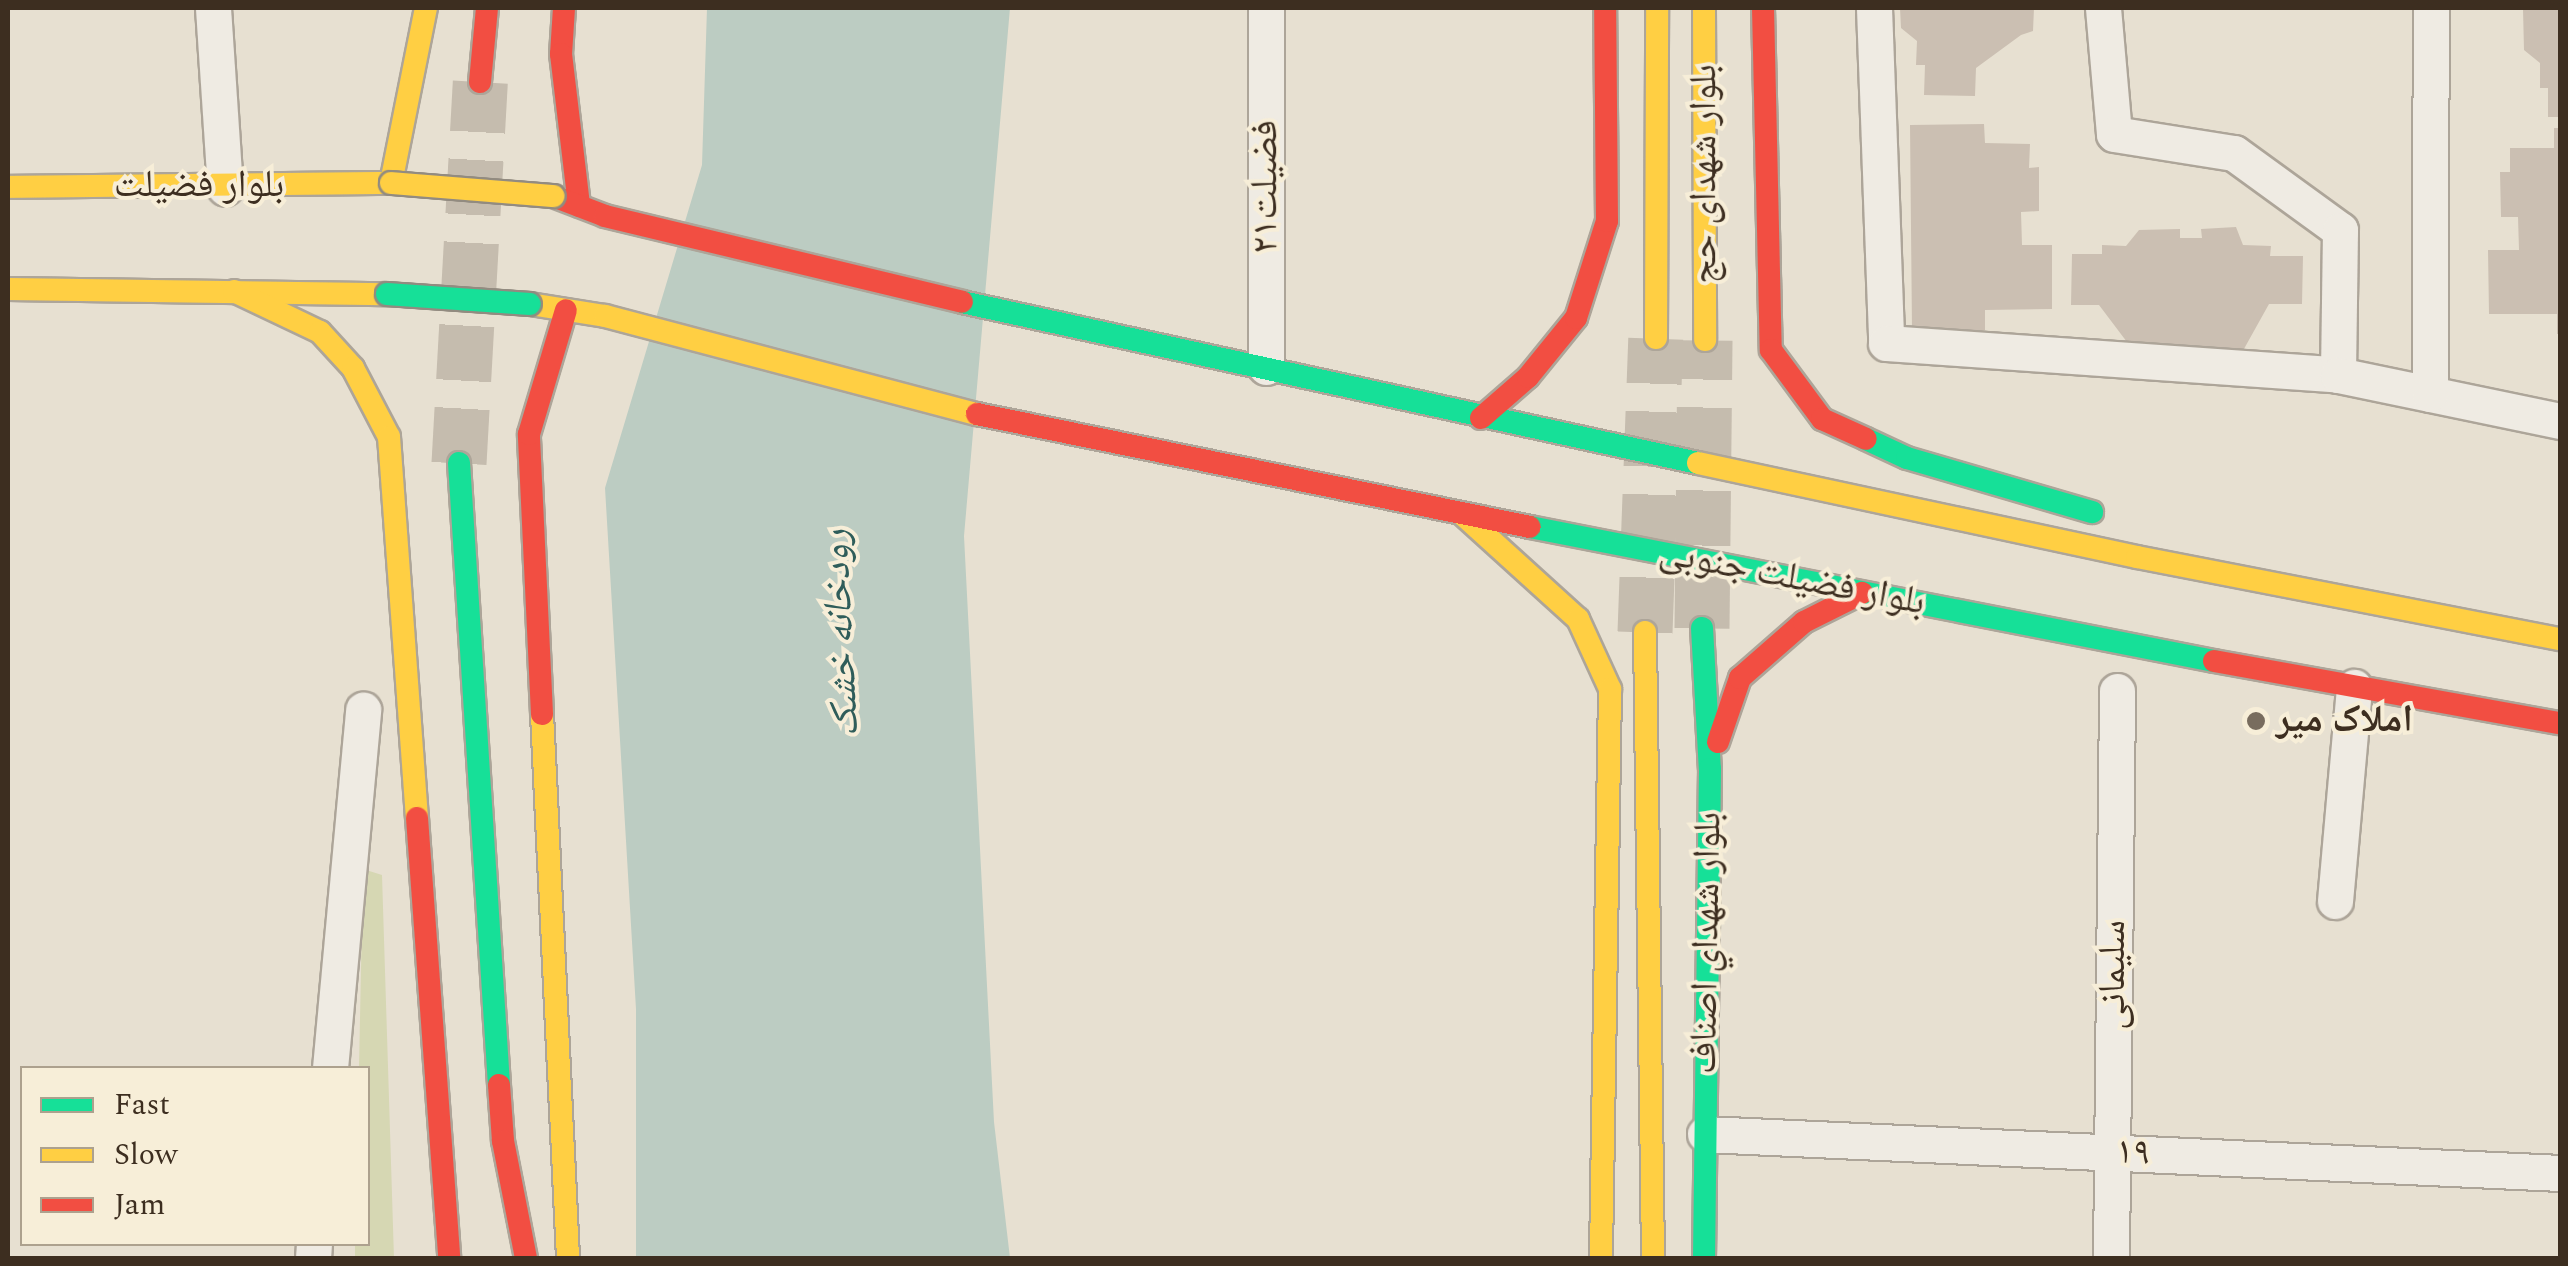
<!DOCTYPE html>
<html>
<head>
<meta charset="utf-8">
<style>
  body { margin:0 }
  #map { position:relative; width:2568px; height:1266px; overflow:hidden; background:#e7e0d1; font-family:Spectral,"Noto Naskh Arabic",serif }
  div>[style] { position:absolute }
  .green>* { inset:0; background:#d6d7b3 }
  .water>* { inset:0; background:#bcccc2 }
  .building>* { inset:0; background:#cbbfb2 }
  .primary-tunnel>* { height:55px; margin-top:-27.5px; transform-origin:0; background:repeating-linear-gradient(90deg,#c5bcae 0 55px,transparent 0 83px) }
  .roads { filter:drop-shadow(2px 0 #ada599) drop-shadow(-2px 0 #ada599) drop-shadow(0 2px #ada599) drop-shadow(0 -2px #ada599) }
  .street>* { height:35px; margin:-17.5px; padding:0 17.5px; transform-origin:17.5px; border-radius:17.5px; background:#efebe3 }
  .fast>* { height:22px; margin:-11px; padding:0 11px; transform-origin:11px; border-radius:11px; background:#16e098 }
  .slow>* { height:22px; margin:-11px; padding:0 11px; transform-origin:11px; border-radius:11px; background:#ffcf43 }
  .jam>* { height:22px; margin:-11px; padding:0 11px; transform-origin:11px; border-radius:11px; background:#f24e42 }
  .bridges { filter:drop-shadow(2px 0 #928b80) drop-shadow(-2px 0 #928b80) drop-shadow(0 2px #928b80) drop-shadow(0 -2px #928b80) }
  .fast-bridge>* { height:22px; margin:-11px; padding:0 11px; transform-origin:11px; border-radius:11px; background:#16e098 }
  .slow-bridge>* { height:22px; margin:-11px; padding:0 11px; transform-origin:11px; border-radius:11px; background:#ffcf43 }
  .dots>* { width:28px; height:28px; translate:-50% -50%; box-sizing:border-box; border:5px solid #f7eed8; border-radius:50% }
  span { translate:-50% -50%; white-space:nowrap; text-align:center; line-height:1.15; -webkit-text-stroke:8px #f7eed8; paint-order:stroke }
  .street-label { font-size:38px; color:#3d2e20 }
  .poi-label { font-size:38px; color:#3d2e20; font-weight:700 }
  .left { translate:0 -50%; text-align:left }
  .water-label { font-size:40px; color:#2f5d5a; font-style:italic }
  .frame { position:absolute; inset:0; border:10px solid #3d2e20; pointer-events:none }
  .legend { position:absolute; left:20px; top:1066px; width:350px; height:180px; box-sizing:border-box; background:#f7eed8; border:2px solid #ada18e; margin:0; padding:12px 18px; list-style:none; font-size:30px; color:#3d2e20 }
  .legend li { display:flex; align-items:center; gap:20px; height:50px }
  .legend b { width:50px; border:2px solid #ada18e }
</style>
</head>
<body>
<div id="map">
  <div class="green">
    <i style="clip-path:polygon(363px 869px,382px 875px,394px 1258px,355px 1258px,355px 1244px,368px 1244px,368px 1068px,359px 1068px)"></i>
  </div>
  <div class="water">
    <i style="clip-path:polygon(707px 8px,1010px 8px,964px 536px,994px 1122px,1010px 1258px,636px 1258px,636px 1009px,605px 488px,702px 165px)"></i>
  </div>
  <div class="building">
    <i style="clip-path:polygon(1900px 8px,2034px 8px,2033px 31px,2021px 35px,1976px 68px,1975px 96px,1924px 95px,1925px 65px,1916px 65px,1917px 41px,1901px 28px)"></i>
    <i style="clip-path:polygon(2560px 8px,2560px 117px,2548px 117px,2548px 88px,2540px 88px,2540px 63px,2524px 50px,2523px 9px)"></i>
    <i style="clip-path:polygon(1984px 124px,1985px 143px,2030px 144px,2029px 168px,2039px 167px,2039px 211px,2021px 212px,2022px 245px,2052px 245px,2052px 309px,1985px 310px,1985px 330px,1912px 330px,1910px 125px)"></i>
    <i style="clip-path:polygon(2554px 128px,2560px 128px,2560px 334px,2557px 334px,2557px 314px,2489px 314px,2488px 250px,2519px 250px,2518px 217px,2501px 217px,2500px 172px,2510px 172px,2510px 148px,2554px 148px)"></i>
    <i style="clip-path:polygon(2236px 227px,2243px 245px,2271px 246px,2270px 256px,2303px 256px,2302px 304px,2269px 304px,2235px 365px,2133px 350px,2099px 305px,2071px 305px,2072px 254px,2102px 254px,2102px 245px,2126px 246px,2139px 230px,2180px 229px,2180px 238px,2202px 238px,2201px 229px)"></i>
  </div>
  <div class="primary-tunnel">
    <i style="left:459px;top:463px;width:382px;rotate:-86.8deg"></i>
    <i style="left:1702px;top:628px;width:288px;rotate:-89.4deg"></i>
    <i style="left:1645px;top:632px;width:294px;rotate:-87.9deg"></i>
  </div>
  <div class="roads">
    <div class="street">
      <i style="left:213px;top:8px;width:180px;rotate:86.2deg"></i>
      <i style="left:1874px;top:8px;width:335px;rotate:87.9deg"></i>
      <i style="left:1886px;top:343px;width:453px;rotate:4deg"></i>
      <i style="left:2103px;top:8px;width:126px;rotate:85deg"></i>
      <i style="left:2114px;top:134px;width:121px;rotate:9deg"></i>
      <i style="left:2234px;top:153px;width:131px;rotate:36deg"></i>
      <i style="left:2340px;top:230px;width:145px;rotate:90.8deg"></i>
      <i style="left:2338px;top:375px;width:227px;rotate:11.7deg"></i>
      <i style="left:1266px;top:367px;width:359px;rotate:-90deg"></i>
      <i style="left:2430px;top:394px;width:386px;rotate:-89.9deg"></i>
      <i style="left:2335px;top:901px;width:215px;rotate:-84.9deg"></i>
      <i style="left:330px;top:1068px;width:360px;rotate:-84.7deg"></i>
      <i style="left:1705px;top:1134px;width:856px;rotate:2.61deg"></i>
      <i style="left:313px;top:1258px;width:14px;rotate:-86deg"></i>
      <i style="left:2111px;top:1258px;width:567px;rotate:-89.39deg"></i>
    </div>
    <div class="fast">
      <i style="left:962px;top:302px;width:753px;rotate:12.34deg"></i>
      <i style="left:1866px;top:439px;width:45px;rotate:24.9deg"></i>
      <i style="left:1907px;top:458px;width:193px;rotate:16.3deg"></i>
      <i style="left:459px;top:463px;width:623px;rotate:86.32deg"></i>
      <i style="left:1530px;top:527px;width:697px;rotate:11.08deg"></i>
      <i style="left:1702px;top:628px;width:141px;rotate:86.8deg"></i>
      <i style="left:1710px;top:769px;width:489px;rotate:90.7deg"></i>
    </div>
    <div class="slow">
      <i style="left:1704px;top:8px;width:332px;rotate:89.8deg"></i>
      <i style="left:8px;top:187px;width:383px;rotate:-0.6deg"></i>
      <i style="left:391px;top:183px;width:178px;rotate:-78.7deg"></i>
      <i style="left:8px;top:289px;width:379px;rotate:0.8deg"></i>
      <i style="left:234px;top:291px;width:95px;rotate:25.5deg"></i>
      <i style="left:320px;top:332px;width:49px;rotate:47.5deg"></i>
      <i style="left:353px;top:368px;width:78px;rotate:62.4deg"></i>
      <i style="left:389px;top:437px;width:382px;rotate:85.8deg"></i>
      <i style="left:530px;top:304px;width:76px;rotate:9.1deg"></i>
      <i style="left:605px;top:316px;width:385px;rotate:14.8deg"></i>
      <i style="left:1656px;top:338px;width:330px;rotate:-89.8deg"></i>
      <i style="left:1698px;top:463px;width:449px;rotate:12.1deg"></i>
      <i style="left:2137px;top:557px;width:431px;rotate:11deg"></i>
      <i style="left:1461px;top:513px;width:158px;rotate:42.2deg"></i>
      <i style="left:1578px;top:619px;width:77px;rotate:65.4deg"></i>
      <i style="left:1610px;top:689px;width:569px;rotate:90.91deg"></i>
      <i style="left:1645px;top:632px;width:626px;rotate:89.27deg"></i>
      <i style="left:542px;top:714px;width:545px;rotate:87.26deg"></i>
    </div>
    <div class="jam">
      <i style="left:564px;top:8px;width:46px;rotate:93.7deg"></i>
      <i style="left:561px;top:54px;width:153px;rotate:83.2deg"></i>
      <i style="left:1763px;top:8px;width:342px;rotate:88.7deg"></i>
      <i style="left:1771px;top:350px;width:86px;rotate:53.5deg"></i>
      <i style="left:1822px;top:419px;width:48px;rotate:24.4deg"></i>
      <i style="left:480px;top:82px;width:74px;rotate:-84.6deg"></i>
      <i style="left:553px;top:196px;width:56px;rotate:21deg"></i>
      <i style="left:605px;top:216px;width:367px;rotate:13.5deg"></i>
      <i style="left:977px;top:414px;width:564px;rotate:11.55deg"></i>
      <i style="left:1481px;top:418px;width:62px;rotate:-41.1deg"></i>
      <i style="left:1528px;top:377px;width:76px;rotate:-50.9deg"></i>
      <i style="left:1576px;top:318px;width:102px;rotate:-72.3deg"></i>
      <i style="left:1607px;top:221px;width:213px;rotate:-90.5deg"></i>
      <i style="left:2214px;top:661px;width:352px;rotate:10.2deg"></i>
      <i style="left:542px;top:714px;width:280px;rotate:-92.7deg"></i>
      <i style="left:529px;top:434px;width:129px;rotate:-73.4deg"></i>
      <i style="left:1718px;top:742px;width:68px;rotate:-71deg"></i>
      <i style="left:1740px;top:678px;width:85px;rotate:-41.2deg"></i>
      <i style="left:1804px;top:622px;width:65px;rotate:-26.6deg"></i>
      <i style="left:417px;top:818px;width:441px;rotate:85.8deg"></i>
      <i style="left:499px;top:1085px;width:56px;rotate:85.9deg"></i>
      <i style="left:503px;top:1141px;width:119px;rotate:78.9deg"></i>
    </div>
  </div>
  <div class="bridges">
    <div class="fast-bridge">
      <i style="left:387px;top:294px;width:143px;rotate:4deg"></i>
    </div>
    <div class="slow-bridge">
      <i style="left:391px;top:183px;width:163px;rotate:4.6deg"></i>
    </div>
  </div>
  <div class="dots">
    <i style="left:2256px;top:721px;background:#786c5e"></i>
  </div>
  <div class="street-label">
    <span style="left:1705px;top:174px;rotate:-90deg">بلوار شهدای حج</span>
    <span style="left:199px;top:186px">بلوار فضیلت</span>
    <span style="left:1266px;top:187px;rotate:-90deg">فضیلت۲۱</span>
    <span style="left:1792px;top:578px;rotate:11deg">بلوار فضیلت جنوبی</span>
    <span style="left:1707px;top:943px;rotate:-89deg">بلوار شهداي اصناف</span>
    <span style="left:2114px;top:975px;rotate:-90deg">سلیمانی</span>
    <span style="left:2133px;top:1153px;rotate:3deg">۱۹</span>
  </div>
  <div class="poi-label">
    <span class="left" style="left:2276px;top:721px">املاک میر</span>
  </div>
  <div class="water-label">
    <span style="left:841px;top:633px;rotate:-93deg">رودخانه خشک</span>
  </div>
  <div class="frame"></div>
  <ul class="legend">
  <li><b style="height:12px;background:#16e098"></b>Fast</li>
  <li><b style="height:12px;background:#ffcf43"></b>Slow</li>
  <li><b style="height:12px;background:#f24e42"></b>Jam</li>
  </ul>
</div>
</body>
</html>
